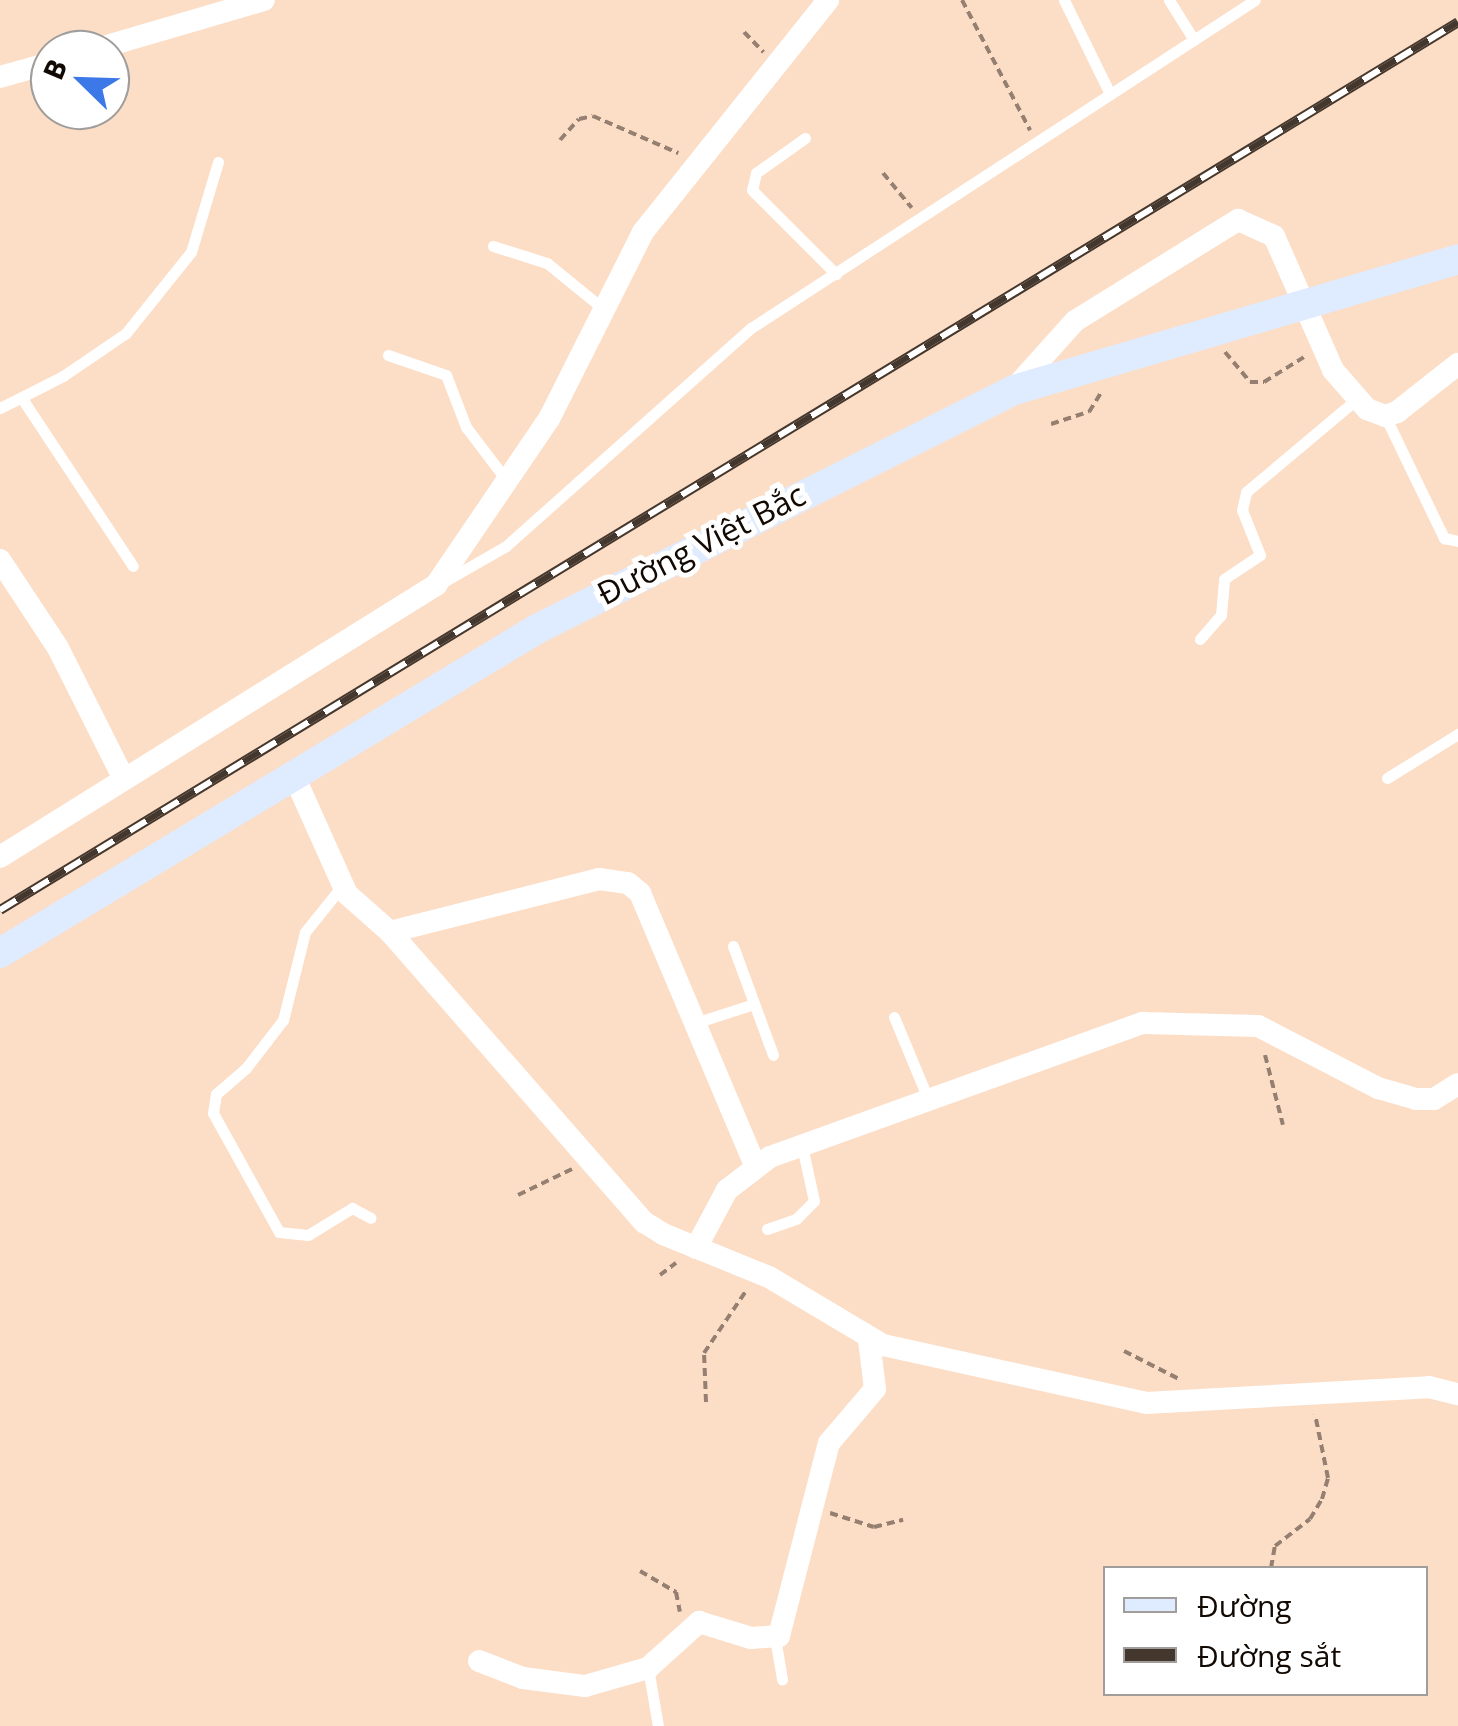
<!DOCTYPE html>
<html>
<head>
<meta charset="utf-8">
<style>
  body { margin:0 }
  #map { position:relative; width:1458px; height:1726px; overflow:hidden; background:#fcddc6; font-family:"Open Sans",sans-serif }
  div>[style] { position:absolute }
  .path>* { height:4px; margin-top:-2px; transform-origin:0; background:repeating-linear-gradient(90deg,#947f70 0 8px,transparent 0 13px) }
  .service>* { height:11px; margin:-5.5px; padding:0 5.5px; transform-origin:5.5px; border-radius:5.5px; background:#fff }
  .minor>* { height:22px; margin:-11px; padding:0 11px; transform-origin:11px; border-radius:11px; background:#fff }
  .secondary>* { height:30px; margin:-15px; padding:0 15px; transform-origin:15px; border-radius:15px; background:#dfebff }
  .rail>* { height:10px; margin-top:-5px; transform-origin:0; background:repeating-linear-gradient(90deg,#fff 0 19px,#44372d 0 38px); box-sizing:border-box; border-block:2px solid #44372d }
  span { translate:-50% -50%; white-space:nowrap; text-align:center; line-height:1.15; -webkit-text-stroke:10px #fff; paint-order:stroke }
  .street-label { font-size:32px; color:#120903 }
  .legend { position:absolute; left:1103px; top:1566px; width:325px; height:130px; box-sizing:border-box; background:#fff; border:2px solid #a09d9a; margin:0; padding:12px 18px; list-style:none; font-size:30px; color:#120903 }
  .legend li { display:flex; align-items:center; gap:20px; height:50px }
  .legend b { width:50px; border:2px solid #a09d9a }
  .north { position:absolute; left:30px; top:30px; width:100px; height:100px; box-sizing:border-box; background:#fff; border:2px solid #a09d9a; border-radius:50%; rotate:293deg; font-size:28px; font-weight:700; line-height:40px; text-align:center; color:#120903 }
  .north::after { content:''; display:block; margin:auto; width:35px; height:45px; background:#3d78e8; clip-path:polygon(50% 0,100% 100%,50% 72%,0 100%) }
</style>
</head>
<body>
<div id="map">
  <div class="path">
    <i style="left:962px;top:0;width:147px;rotate:62.4deg"></i>
    <i style="left:744px;top:32px;width:28px;rotate:46deg"></i>
    <i style="left:560px;top:140px;width:28px;rotate:-48deg"></i>
    <i style="left:579px;top:119px;width:14px;rotate:-12deg"></i>
    <i style="left:593px;top:116px;width:93px;rotate:23.5deg"></i>
    <i style="left:883px;top:173px;width:45px;rotate:50.4deg"></i>
    <i style="left:1225px;top:352px;width:39px;rotate:50deg"></i>
    <i style="left:1250px;top:382px;width:14px"></i>
    <i style="left:1264px;top:382px;width:47px;rotate:-32deg"></i>
    <i style="left:1051px;top:424px;width:40px;rotate:-18deg"></i>
    <i style="left:1089px;top:412px;width:25px;rotate:-58deg"></i>
    <i style="left:1265px;top:1055px;width:72px;rotate:75.6deg"></i>
    <i style="left:518px;top:1195px;width:60px;rotate:-25.7deg"></i>
    <i style="left:660px;top:1275px;width:20px;rotate:-37deg"></i>
    <i style="left:1124px;top:1351px;width:62px;rotate:27deg"></i>
    <i style="left:706px;top:1402px;width:49px;rotate:-92.3deg"></i>
    <i style="left:704px;top:1353px;width:75px;rotate:-55.9deg"></i>
    <i style="left:830px;top:1513px;width:46px;rotate:17.7deg"></i>
    <i style="left:874px;top:1527px;width:30px;rotate:-14deg"></i>
    <i style="left:1271px;top:1568px;width:22px;rotate:-80deg"></i>
    <i style="left:1275px;top:1546px;width:44px;rotate:-37.6deg"></i>
    <i style="left:1310px;top:1519px;width:23px;rotate:-59deg"></i>
    <i style="left:1322px;top:1499px;width:22px;rotate:-74deg"></i>
    <i style="left:1328px;top:1478px;width:65px;rotate:-101.5deg"></i>
    <i style="left:640px;top:1571px;width:42px;rotate:30.3deg"></i>
    <i style="left:676px;top:1592px;width:20px;rotate:79deg"></i>
  </div>
  <div class="service">
    <i style="left:1064px;top:0;width:105px;rotate:63.9deg"></i>
    <i style="left:1169px;top:0;width:47px;rotate:58deg"></i>
    <i style="left:805px;top:138px;width:60px;rotate:144.5deg"></i>
    <i style="left:756px;top:173px;width:17px;rotate:103deg"></i>
    <i style="left:752px;top:190px;width:119px;rotate:45deg"></i>
    <i style="left:493px;top:246px;width:57px;rotate:17.5deg"></i>
    <i style="left:547px;top:263px;width:76px;rotate:39.1deg"></i>
    <i style="left:388px;top:355px;width:61px;rotate:19deg"></i>
    <i style="left:446px;top:375px;width:56px;rotate:69deg"></i>
    <i style="left:466px;top:427px;width:68px;rotate:52.8deg"></i>
    <i style="left:23px;top:400px;width:199px;rotate:56.5deg"></i>
    <i style="left:0;top:408px;width:71px;rotate:-26.9deg"></i>
    <i style="left:63px;top:376px;width:76px;rotate:-34.3deg"></i>
    <i style="left:126px;top:333px;width:104px;rotate:-51.3deg"></i>
    <i style="left:191px;top:252px;width:94px;rotate:-73.3deg"></i>
    <i style="left:1385px;top:416px;width:136px;rotate:64.2deg"></i>
    <i style="left:1444px;top:538px;width:14px;rotate:12deg"></i>
    <i style="left:445px;top:581px;width:70px;rotate:-29.8deg"></i>
    <i style="left:506px;top:546px;width:328px;rotate:-41.7deg"></i>
    <i style="left:751px;top:328px;width:601px;rotate:-33.06deg"></i>
    <i style="left:1200px;top:639px;width:32px;rotate:-49deg"></i>
    <i style="left:1221px;top:615px;width:36px;rotate:-85deg"></i>
    <i style="left:1224px;top:579px;width:43px;rotate:-33.7deg"></i>
    <i style="left:1260px;top:555px;width:48px;rotate:-111.8deg"></i>
    <i style="left:1242px;top:510px;width:18px;rotate:-77deg"></i>
    <i style="left:1246px;top:492px;width:145px;rotate:-40deg"></i>
    <i style="left:1387px;top:778px;width:84px;rotate:-31.8deg"></i>
    <i style="left:342px;top:886px;width:59px;rotate:128.8deg"></i>
    <i style="left:305px;top:932px;width:91px;rotate:104deg"></i>
    <i style="left:283px;top:1020px;width:61px;rotate:127.6deg"></i>
    <i style="left:246px;top:1068px;width:40px;rotate:139deg"></i>
    <i style="left:216px;top:1094px;width:19px;rotate:99deg"></i>
    <i style="left:213px;top:1113px;width:136px;rotate:61deg"></i>
    <i style="left:279px;top:1232px;width:29px;rotate:6deg"></i>
    <i style="left:308px;top:1235px;width:52px;rotate:-31.5deg"></i>
    <i style="left:352px;top:1208px;width:21px;rotate:28deg"></i>
    <i style="left:733px;top:946px;width:116px;rotate:69.8deg"></i>
    <i style="left:894px;top:1017px;width:91px;rotate:67.4deg"></i>
    <i style="left:695px;top:1023px;width:62px;rotate:-17.9deg"></i>
    <i style="left:767px;top:1229px;width:31px;rotate:-19deg"></i>
    <i style="left:796px;top:1219px;width:25px;rotate:-45deg"></i>
    <i style="left:814px;top:1201px;width:56px;rotate:-102.3deg"></i>
    <i style="left:775px;top:1638px;width:42px;rotate:80.3deg"></i>
    <i style="left:648px;top:1668px;width:59px;rotate:80.2deg"></i>
  </div>
  <div class="minor">
    <i style="left:93px;top:50px;width:178px;rotate:-16.3deg"></i>
    <i style="left:0;top:77px;width:52px;rotate:-15.6deg"></i>
    <i style="left:1014px;top:389px;width:91px;rotate:-48.1deg"></i>
    <i style="left:1075px;top:321px;width:192px;rotate:-31.8deg"></i>
    <i style="left:1238px;top:220px;width:39px;rotate:24deg"></i>
    <i style="left:1274px;top:236px;width:146px;rotate:66.2deg"></i>
    <i style="left:1333px;top:370px;width:52px;rotate:48.9deg"></i>
    <i style="left:1367px;top:409px;width:19px;rotate:21deg"></i>
    <i style="left:1385px;top:416px;width:13px;rotate:-18deg"></i>
    <i style="left:1397px;top:412px;width:78px;rotate:-38.2deg"></i>
    <i style="left:0;top:560px;width:105px;rotate:56.6deg"></i>
    <i style="left:58px;top:648px;width:144px;rotate:63.3deg"></i>
    <i style="left:294px;top:776px;width:129px;rotate:65.8deg"></i>
    <i style="left:347px;top:894px;width:57px;rotate:41.5deg"></i>
    <i style="left:390px;top:932px;width:386px;rotate:48.8deg"></i>
    <i style="left:644px;top:1222px;width:22px;rotate:32deg"></i>
    <i style="left:663px;top:1234px;width:114px;rotate:22.1deg"></i>
    <i style="left:769px;top:1277px;width:133px;rotate:30.8deg"></i>
    <i style="left:883px;top:1345px;width:269px;rotate:12.4deg"></i>
    <i style="left:1146px;top:1403px;width:283px;rotate:-3.2deg"></i>
    <i style="left:1429px;top:1387px;width:30px;rotate:14deg"></i>
    <i style="left:0;top:857px;width:514px;rotate:-31.96deg"></i>
    <i style="left:436px;top:585px;width:201px;rotate:-55.8deg"></i>
    <i style="left:549px;top:419px;width:209px;rotate:-63.3deg"></i>
    <i style="left:643px;top:232px;width:297px;rotate:-51.4deg"></i>
    <i style="left:390px;top:932px;width:216px;rotate:-14.2deg"></i>
    <i style="left:599px;top:879px;width:29px;rotate:8deg"></i>
    <i style="left:628px;top:883px;width:16px;rotate:40deg"></i>
    <i style="left:640px;top:893px;width:295px;rotate:67.1deg"></i>
    <i style="left:696px;top:1248px;width:66px;rotate:-61.9deg"></i>
    <i style="left:727px;top:1190px;width:54px;rotate:-37.5deg"></i>
    <i style="left:770px;top:1157px;width:396px;rotate:-19.8deg"></i>
    <i style="left:1143px;top:1023px;width:115px;rotate:1.5deg"></i>
    <i style="left:1258px;top:1026px;width:135px;rotate:27.3deg"></i>
    <i style="left:1378px;top:1088px;width:40px;rotate:16deg"></i>
    <i style="left:1416px;top:1099px;width:18px"></i>
    <i style="left:1434px;top:1099px;width:28px;rotate:-32deg"></i>
    <i style="left:479px;top:1661px;width:47px;rotate:21.1deg"></i>
    <i style="left:523px;top:1678px;width:63px;rotate:7.4deg"></i>
    <i style="left:585px;top:1686px;width:66px;rotate:-15.9deg"></i>
    <i style="left:648px;top:1668px;width:69px;rotate:-42deg"></i>
    <i style="left:699px;top:1622px;width:54px;rotate:17.1deg"></i>
    <i style="left:751px;top:1638px;width:28px;rotate:-4deg"></i>
    <i style="left:779px;top:1636px;width:199px;rotate:-75.5deg"></i>
    <i style="left:829px;top:1443px;width:71px;rotate:-49.6deg"></i>
    <i style="left:875px;top:1389px;width:49px;rotate:-97deg"></i>
  </div>
  <div class="secondary">
    <i style="left:0;top:953px;width:627px;rotate:-31.1deg"></i>
    <i style="left:537px;top:629px;width:534px;rotate:-26.61deg"></i>
    <i style="left:1014px;top:390px;width:463px;rotate:-16.4deg"></i>
  </div>
  <div class="rail">
    <i style="left:0;top:910px;width:1707px;rotate:-31.34deg"></i>
  </div>
  <div class="street-label">
    <span style="left:701px;top:544px;rotate:-27deg">Đường Việt Bắc</span>
  </div>
  <ul class="legend">
  <li><b style="height:12px;background:#dfebff"></b>Đường</li>
  <li><b style="height:12px;background:#44372d"></b>Đường sắt</li>
  </ul>
  <div class="north">B</div>
</div>
</body>
</html>
